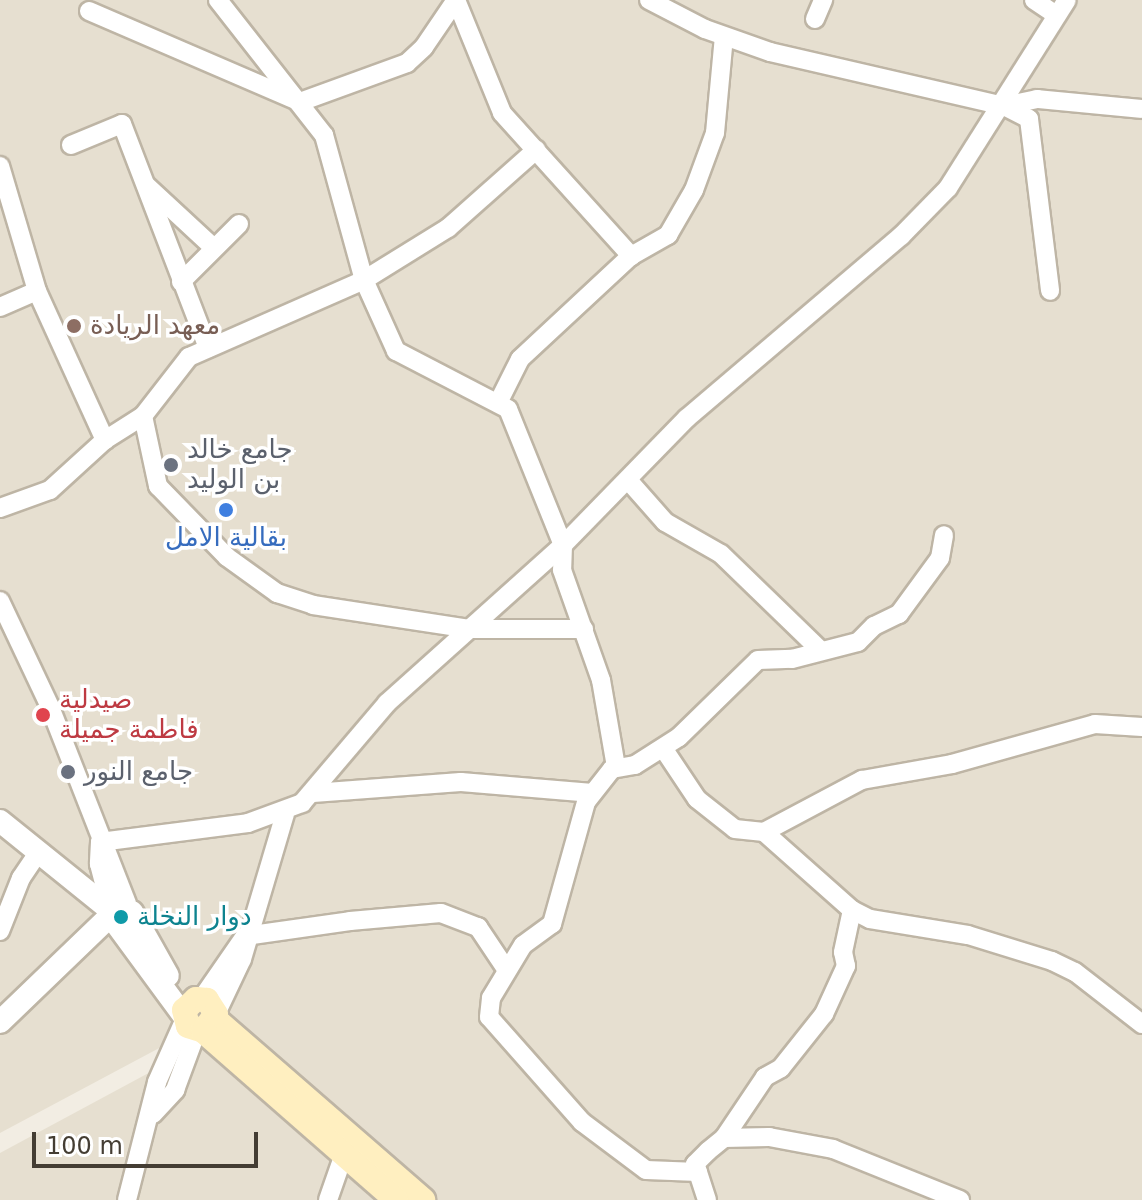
<!DOCTYPE html>
<html>
<head>
<meta charset="utf-8">
<style>
  body { margin:0 }
  #map { position:relative; width:1142px; height:1200px; overflow:hidden; background:#f2ede3; font-family:"DejaVu Sans",Vazirmatn,sans-serif }
  div>[style] { position:absolute }
  .residential>* { inset:0; background:#e6dfd0 }
  .roads { filter:drop-shadow(2px 0 #beb5a5) drop-shadow(-2px 0 #beb5a5) drop-shadow(0 2px #beb5a5) drop-shadow(0 -2px #beb5a5) }
  .minor>* { height:18px; margin:-9px; padding:0 9px; transform-origin:9px; border-radius:9px; background:#fff }
  .tertiary>* { height:22px; margin:-11px; padding:0 11px; transform-origin:11px; border-radius:11px; background:#fff }
  .secondary>* { height:24px; margin:-12px; padding:0 12px; transform-origin:12px; border-radius:12px; background:#ffefc0 }
  .dots>* { width:22px; height:22px; translate:-50% -50%; box-sizing:border-box; border:4px solid #fff; border-radius:50% }
  span { translate:-50% -50%; white-space:nowrap; text-align:center; line-height:1.15; -webkit-text-stroke:7px #fff; paint-order:stroke }
  .education-label { font-size:26px; color:#785e54 }
  .left { translate:0 -50%; text-align:left }
  .worship-label { font-size:26px; color:#5b616d }
  .shop-label { font-size:26px; color:#366cbe }
  .health-label { font-size:26px; color:#be3a42 }
  .culture-label { font-size:26px; color:#0d838f }
  .scale { position:absolute; left:32px; top:1132px; width:226px; height:36px; box-sizing:border-box; border:4px solid #443d33; border-top:0; padding-left:10px; font-size:24px; line-height:28px; white-space:nowrap; color:#443d33; -webkit-text-stroke:6px #fff; paint-order:stroke }
</style>
</head>
<body>
<div id="map">
  <div class="residential">
    <i style="clip-path:polygon(0 0,1142px 0,1142px 1200px,420px 1200px,208px 1022px,0 1133px)"></i>
    <i style="clip-path:polygon(208px 1041px,386px 1200px,0 1200px,0 1153px)"></i>
  </div>
  <div class="roads">
    <div class="minor">
      <i style="left:218px;top:0;width:172px;rotate:51.9deg"></i>
      <i style="left:324px;top:135px;width:150px;rotate:74.6deg"></i>
      <i style="left:364px;top:280px;width:78px;rotate:65.7deg"></i>
      <i style="left:396px;top:351px;width:126px;rotate:27.4deg"></i>
      <i style="left:508px;top:409px;width:147px;rotate:68deg"></i>
      <i style="left:563px;top:545px;width:25px;rotate:92deg"></i>
      <i style="left:562px;top:570px;width:117px;rotate:70.5deg"></i>
      <i style="left:601px;top:680px;width:88px;rotate:80.2deg"></i>
      <i style="left:456px;top:0;width:122px;rotate:67.8deg"></i>
      <i style="left:502px;top:113px;width:193px;rotate:47.9deg"></i>
      <i style="left:631px;top:256px;width:43px;rotate:-29.6deg"></i>
      <i style="left:668px;top:235px;width:52px;rotate:-60deg"></i>
      <i style="left:694px;top:190px;width:61px;rotate:-69.8deg"></i>
      <i style="left:715px;top:133px;width:97px;rotate:-84.7deg"></i>
      <i style="left:649px;top:0;width:63px;rotate:27.4deg"></i>
      <i style="left:705px;top:29px;width:69px;rotate:19.5deg"></i>
      <i style="left:770px;top:52px;width:240px;rotate:13deg"></i>
      <i style="left:1004px;top:106px;width:28px;rotate:27deg"></i>
      <i style="left:1029px;top:119px;width:173px;rotate:83deg"></i>
      <i style="left:1034px;top:0;width:27px;rotate:34deg"></i>
      <i style="left:89px;top:11px;width:230px;rotate:23.3deg"></i>
      <i style="left:300px;top:102px;width:114px;rotate:-20deg"></i>
      <i style="left:407px;top:63px;width:23px;rotate:-43deg"></i>
      <i style="left:424px;top:47px;width:57px;rotate:-55.8deg"></i>
      <i style="left:815px;top:19px;width:21px;rotate:-67deg"></i>
      <i style="left:1004px;top:106px;width:34px;rotate:-12deg"></i>
      <i style="left:1037px;top:99px;width:105px;rotate:5.4deg"></i>
      <i style="left:71px;top:145px;width:55px;rotate:-22.4deg"></i>
      <i style="left:122px;top:124px;width:240px;rotate:69deg"></i>
      <i style="left:0;top:166px;width:130px;rotate:73.5deg"></i>
      <i style="left:37px;top:291px;width:164px;rotate:65.5deg"></i>
      <i style="left:147px;top:186px;width:91px;rotate:42.8deg"></i>
      <i style="left:181px;top:282px;width:82px;rotate:-45deg"></i>
      <i style="left:0;top:307px;width:40px;rotate:-23.4deg"></i>
      <i style="left:498px;top:403px;width:49px;rotate:-63.4deg"></i>
      <i style="left:520px;top:359px;width:151px;rotate:-42.9deg"></i>
      <i style="left:143px;top:416px;width:72px;rotate:77.9deg"></i>
      <i style="left:158px;top:486px;width:99px;rotate:45.8deg"></i>
      <i style="left:227px;top:557px;width:62px;rotate:35.8deg"></i>
      <i style="left:277px;top:593px;width:38px;rotate:18deg"></i>
      <i style="left:313px;top:605px;width:158px;rotate:8.7deg"></i>
      <i style="left:469px;top:629px;width:115px"></i>
      <i style="left:628px;top:480px;width:56px;rotate:48.6deg"></i>
      <i style="left:665px;top:522px;width:64px;rotate:29.7deg"></i>
      <i style="left:721px;top:554px;width:138px;rotate:44.1deg"></i>
      <i style="left:0;top:508px;width:53px;rotate:-19.8deg"></i>
      <i style="left:50px;top:490px;width:74px;rotate:-42.3deg"></i>
      <i style="left:105px;top:440px;width:45px;rotate:-32.3deg"></i>
      <i style="left:143px;top:416px;width:75px;rotate:-52.1deg"></i>
      <i style="left:189px;top:357px;width:191px;rotate:-23.7deg"></i>
      <i style="left:364px;top:280px;width:99px;rotate:-31.8deg"></i>
      <i style="left:448px;top:228px;width:118px;rotate:-41.6deg"></i>
      <i style="left:0;top:601px;width:117px;rotate:64.7deg"></i>
      <i style="left:50px;top:707px;width:211px;rotate:68.6deg"></i>
      <i style="left:663px;top:748px;width:61px;rotate:56.3deg"></i>
      <i style="left:697px;top:799px;width:48px;rotate:38.3deg"></i>
      <i style="left:735px;top:829px;width:29px;rotate:6deg"></i>
      <i style="left:764px;top:832px;width:111px;rotate:-28deg"></i>
      <i style="left:862px;top:780px;width:91px;rotate:-10.1deg"></i>
      <i style="left:952px;top:764px;width:148px;rotate:-15.6deg"></i>
      <i style="left:1095px;top:724px;width:47px;rotate:3.7deg"></i>
      <i style="left:313px;top:793px;width:148px;rotate:-4.3deg"></i>
      <i style="left:461px;top:782px;width:132px;rotate:4.8deg"></i>
      <i style="left:764px;top:832px;width:118px;rotate:41.6deg"></i>
      <i style="left:852px;top:910px;width:20px;rotate:27deg"></i>
      <i style="left:870px;top:919px;width:99px;rotate:9.3deg"></i>
      <i style="left:968px;top:935px;width:88px;rotate:17.2deg"></i>
      <i style="left:1052px;top:961px;width:25px;rotate:26deg"></i>
      <i style="left:1075px;top:972px;width:85px;rotate:37.8deg"></i>
      <i style="left:100px;top:842px;width:149px;rotate:-7.3deg"></i>
      <i style="left:248px;top:823px;width:58px;rotate:-20.3deg"></i>
      <i style="left:302px;top:803px;width:131px;rotate:-49.6deg"></i>
      <i style="left:387px;top:703px;width:237px;rotate:-41.9deg"></i>
      <i style="left:563px;top:545px;width:177px;rotate:-45.7deg"></i>
      <i style="left:687px;top:418px;width:281px;rotate:-40.4deg"></i>
      <i style="left:901px;top:236px;width:67px;rotate:-45.6deg"></i>
      <i style="left:948px;top:188px;width:222px;rotate:-57.7deg"></i>
      <i style="left:100px;top:842px;width:22px;rotate:93deg"></i>
      <i style="left:99px;top:864px;width:43px;rotate:75.3deg"></i>
      <i style="left:0;top:931px;width:57px;rotate:-68.4deg"></i>
      <i style="left:21px;top:878px;width:29px;rotate:-56deg"></i>
      <i style="left:202px;top:998px;width:75px;rotate:-55.3deg"></i>
      <i style="left:245px;top:936px;width:106px;rotate:-8.1deg"></i>
      <i style="left:350px;top:921px;width:91px;rotate:-5deg"></i>
      <i style="left:441px;top:913px;width:40px;rotate:21deg"></i>
      <i style="left:478px;top:927px;width:50px;rotate:56.3deg"></i>
      <i style="left:216px;top:1014px;width:61px;rotate:-64.7deg"></i>
      <i style="left:242px;top:959px;width:151px;rotate:-73.5deg"></i>
      <i style="left:153px;top:1114px;width:33px;rotate:-47deg"></i>
      <i style="left:175px;top:1090px;width:63px;rotate:-69.6deg"></i>
      <i style="left:724px;top:1138px;width:73px;rotate:-56.1deg"></i>
      <i style="left:765px;top:1077px;width:18px;rotate:-29deg"></i>
      <i style="left:781px;top:1068px;width:69px;rotate:-51.5deg"></i>
      <i style="left:824px;top:1014px;width:53px;rotate:-65.4deg"></i>
      <i style="left:846px;top:966px;width:14px;rotate:-102deg"></i>
      <i style="left:843px;top:952px;width:43px;rotate:-77.9deg"></i>
      <i style="left:698px;top:1172px;width:52px;rotate:-177.8deg"></i>
      <i style="left:646px;top:1170px;width:80px;rotate:-143.1deg"></i>
      <i style="left:582px;top:1122px;width:140px;rotate:-131.5deg"></i>
      <i style="left:489px;top:1017px;width:19px;rotate:-84deg"></i>
      <i style="left:491px;top:998px;width:62px;rotate:-58.9deg"></i>
      <i style="left:523px;top:945px;width:36px;rotate:-36deg"></i>
      <i style="left:552px;top:924px;width:127px;rotate:-74.4deg"></i>
      <i style="left:586px;top:802px;width:42px;rotate:-51.8deg"></i>
      <i style="left:612px;top:769px;width:23px;rotate:-10deg"></i>
      <i style="left:635px;top:765px;width:52px;rotate:-32.5deg"></i>
      <i style="left:679px;top:737px;width:110px;rotate:-44.3deg"></i>
      <i style="left:758px;top:660px;width:34px;rotate:-2deg"></i>
      <i style="left:792px;top:659px;width:68px;rotate:-14.4deg"></i>
      <i style="left:858px;top:642px;width:23px;rotate:-45deg"></i>
      <i style="left:874px;top:626px;width:28px;rotate:-26deg"></i>
      <i style="left:899px;top:614px;width:69px;rotate:-53.8deg"></i>
      <i style="left:940px;top:558px;width:23px;rotate:-80deg"></i>
      <i style="left:127px;top:1200px;width:122px;rotate:-75.7deg"></i>
      <i style="left:157px;top:1082px;width:67px;rotate:-66.1deg"></i>
      <i style="left:328px;top:1200px;width:49px;rotate:-70.8deg"></i>
      <i style="left:707px;top:1200px;width:38px;rotate:-108deg"></i>
      <i style="left:695px;top:1164px;width:18px;rotate:-45deg"></i>
      <i style="left:708px;top:1151px;width:21px;rotate:-39deg"></i>
      <i style="left:724px;top:1138px;width:45px;rotate:-1.3deg"></i>
      <i style="left:769px;top:1137px;width:65px;rotate:10.6deg"></i>
      <i style="left:833px;top:1149px;width:137px;rotate:21.9deg"></i>
    </div>
    <div class="tertiary">
      <i style="left:0;top:821px;width:140px;rotate:38.9deg"></i>
      <i style="left:132px;top:912px;width:73px;rotate:60.6deg"></i>
      <i style="left:117px;top:925px;width:112px;rotate:53.7deg"></i>
      <i style="left:0;top:1022px;width:151px;rotate:-43.9deg"></i>
    </div>
    <div class="secondary">
      <i style="left:215px;top:1019px;width:276px;rotate:41deg"></i>
      <i style="left:203px;top:1031px;width:21px;rotate:-53deg"></i>
      <i style="left:216px;top:1014px;width:17px;rotate:-123deg"></i>
      <i style="left:207px;top:1000px;width:11px;rotate:-175deg"></i>
      <i style="left:196px;top:999px;width:16px;rotate:137deg"></i>
      <i style="left:184px;top:1010px;width:16px;rotate:76deg"></i>
      <i style="left:188px;top:1026px;width:16px;rotate:18deg"></i>
      <i style="left:203px;top:1031px;width:257px;rotate:41.2deg"></i>
    </div>
  </div>
  <div class="dots">
    <i style="left:74px;top:326px;background:#8d6e63"></i>
    <i style="left:171px;top:465px;background:#6b7280"></i>
    <i style="left:226px;top:510px;background:#3f7fe0"></i>
    <i style="left:43px;top:715px;background:#e0444e"></i>
    <i style="left:68px;top:772px;background:#6b7280"></i>
    <i style="left:121px;top:917px;background:#0f9aa8"></i>
  </div>
  <div class="education-label">
    <span class="left" style="left:90px;top:326px">معهد الريادة</span>
  </div>
  <div class="worship-label">
    <span class="left" style="left:187px;top:465px">جامع خالد<br>بن الوليد</span>
    <span class="left" style="left:84px;top:772px">جامع النور</span>
  </div>
  <div class="shop-label">
    <span style="left:226px;top:538px">بقالية الامل</span>
  </div>
  <div class="health-label">
    <span class="left" style="left:59px;top:715px">صيدلية<br>فاطمة جميلة</span>
  </div>
  <div class="culture-label">
    <span class="left" style="left:137px;top:917px">دوار النخلة</span>
  </div>
  <div class="scale">100 m</div>
</div>
</body>
</html>
